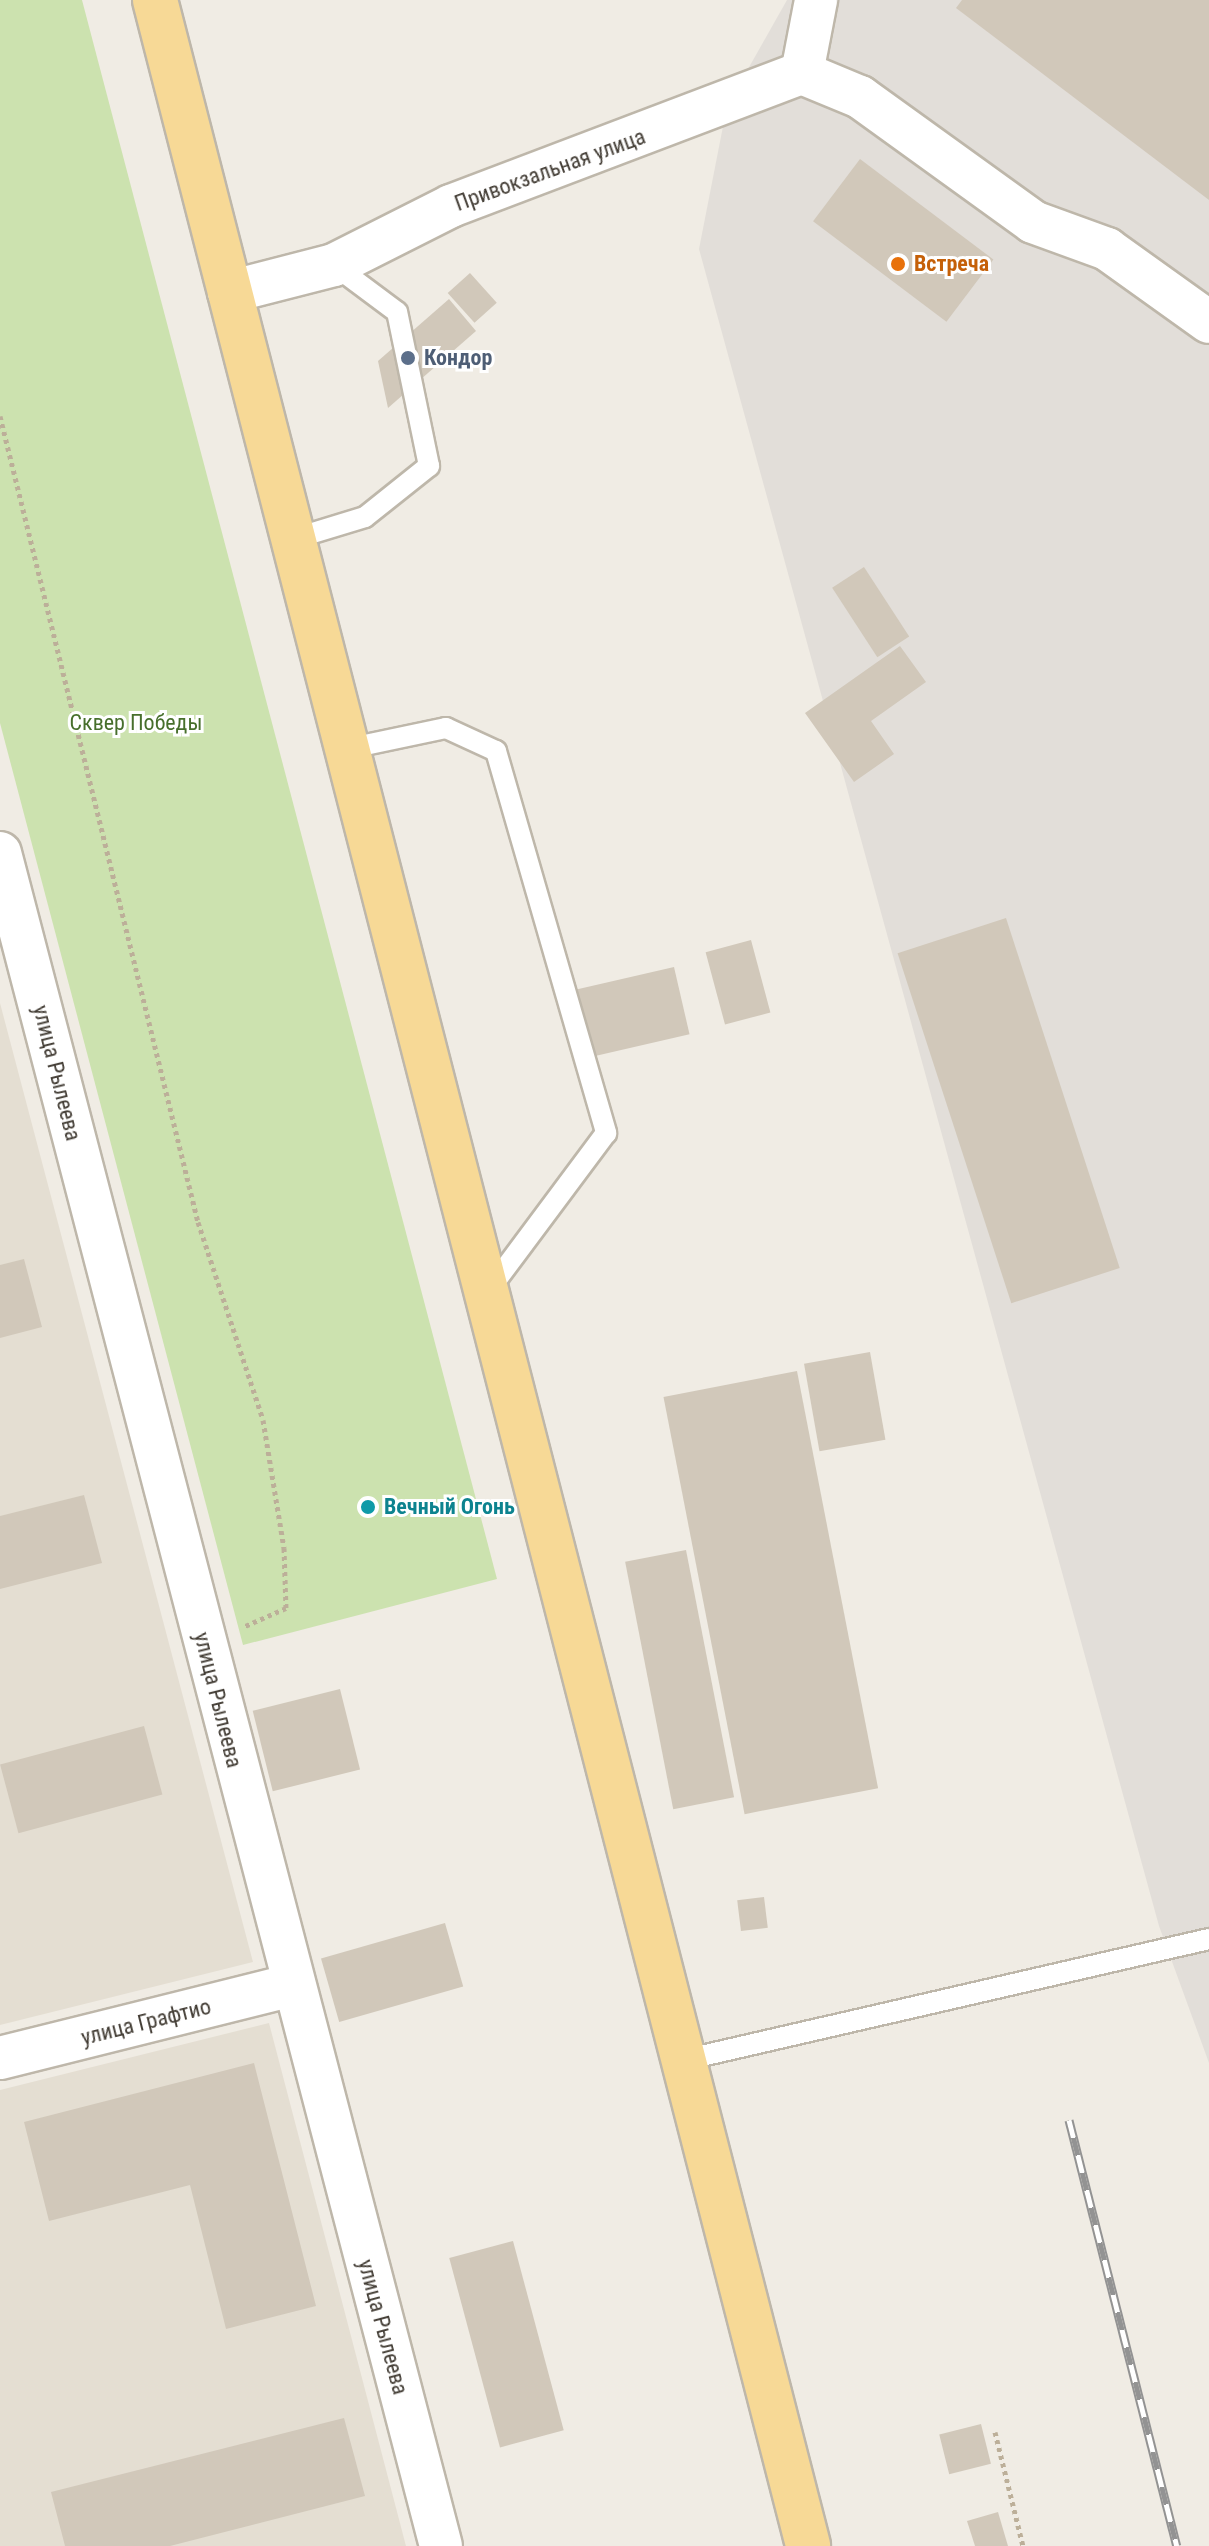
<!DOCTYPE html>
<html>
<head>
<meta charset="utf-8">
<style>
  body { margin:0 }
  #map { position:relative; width:1209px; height:2546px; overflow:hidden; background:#f0ece4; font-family:"Roboto Condensed",sans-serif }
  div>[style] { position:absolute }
  .residential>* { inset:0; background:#e4ded2 }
  .industrial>* { inset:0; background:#e2ded9 }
  .green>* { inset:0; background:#cce2af }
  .building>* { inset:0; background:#d1c8ba; transform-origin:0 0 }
  .path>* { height:5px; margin-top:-2.5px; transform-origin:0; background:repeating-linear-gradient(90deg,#bcaf99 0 4px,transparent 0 8px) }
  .roads { filter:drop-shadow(2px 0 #beb7aa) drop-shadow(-2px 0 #beb7aa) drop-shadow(0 2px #beb7aa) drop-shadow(0 -2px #beb7aa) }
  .service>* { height:20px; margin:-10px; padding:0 10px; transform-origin:10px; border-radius:10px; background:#fff }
  .minor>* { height:42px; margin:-21px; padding:0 21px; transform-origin:21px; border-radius:21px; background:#fff }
  .primary>* { height:44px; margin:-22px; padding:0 22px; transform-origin:22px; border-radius:22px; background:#f7d996 }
  .rail>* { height:9px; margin-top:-4.5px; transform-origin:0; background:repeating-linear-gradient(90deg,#fff 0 18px,#939393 0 36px); box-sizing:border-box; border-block:2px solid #939393 }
  .dots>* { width:22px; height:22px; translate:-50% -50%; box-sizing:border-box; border:4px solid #fff; border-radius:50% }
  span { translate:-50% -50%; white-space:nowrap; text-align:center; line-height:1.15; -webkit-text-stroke:6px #fff; paint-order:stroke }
  .street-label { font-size:22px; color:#423c34 }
  .food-label { font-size:22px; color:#c56008; font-weight:700 }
  .left { translate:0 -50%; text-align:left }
  .service-label { font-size:22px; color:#4e5e75; font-weight:700 }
  .park-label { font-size:22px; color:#476f2c }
  .culture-label { font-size:22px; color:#0d838f; font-weight:700 }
</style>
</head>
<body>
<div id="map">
  <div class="residential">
    <i style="clip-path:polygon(0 1003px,253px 1962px,0 2025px)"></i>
    <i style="clip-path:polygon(269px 2023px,406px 2546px,0 2546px,0 2090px)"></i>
  </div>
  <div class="industrial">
    <i style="clip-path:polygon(787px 0,1209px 0,1209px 2063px,1159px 1926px,699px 249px,727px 106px)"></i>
  </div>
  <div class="green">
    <i style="clip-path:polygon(0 0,82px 0,497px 1579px,243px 1645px,0 723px)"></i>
  </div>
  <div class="building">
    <i style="clip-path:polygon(962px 0,1209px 0,1209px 200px,956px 8px)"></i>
    <i style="left:860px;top:159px;width:167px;height:78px;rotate:37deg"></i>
    <i style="left:470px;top:273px;width:40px;height:30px;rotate:48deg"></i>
    <i style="clip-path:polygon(449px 299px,476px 331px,388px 408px,378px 361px)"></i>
    <i style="left:864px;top:567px;width:83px;height:38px;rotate:57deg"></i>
    <i style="clip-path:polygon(900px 646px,926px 682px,871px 721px,894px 754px,854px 782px,805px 713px)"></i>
    <i style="left:1006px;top:918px;width:368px;height:114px;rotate:72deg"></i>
    <i style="left:751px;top:940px;width:75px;height:47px;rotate:75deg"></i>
    <i style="left:674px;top:967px;width:69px;height:108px;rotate:77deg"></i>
    <i style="clip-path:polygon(24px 1259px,42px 1327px,0 1338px,0 1265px)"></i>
    <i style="left:870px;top:1352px;width:89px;height:67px;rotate:80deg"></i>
    <i style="left:797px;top:1371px;width:425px;height:136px;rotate:79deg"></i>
    <i style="clip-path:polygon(84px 1495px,102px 1563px,0 1589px,0 1516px)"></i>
    <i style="left:686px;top:1550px;width:252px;height:62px;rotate:79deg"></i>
    <i style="left:340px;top:1689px;width:83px;height:90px;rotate:76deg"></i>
    <i style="left:144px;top:1726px;width:71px;height:149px;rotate:75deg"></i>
    <i style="left:764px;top:1897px;width:31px;height:27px;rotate:83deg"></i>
    <i style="left:445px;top:1923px;width:66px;height:129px;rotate:74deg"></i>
    <i style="clip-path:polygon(254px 2063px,316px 2306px,226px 2329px,190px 2185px,49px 2221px,24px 2122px)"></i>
    <i style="left:513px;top:2241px;width:196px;height:66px;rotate:75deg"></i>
    <i style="clip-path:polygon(344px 2418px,365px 2496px,170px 2546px,65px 2546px,51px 2492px)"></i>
    <i style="left:981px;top:2424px;width:41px;height:43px;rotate:76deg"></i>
    <i style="clip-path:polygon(998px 2512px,1008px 2546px,975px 2546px,967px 2521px)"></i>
  </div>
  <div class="path">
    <i style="left:0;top:416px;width:830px;rotate:76.2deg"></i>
    <i style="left:198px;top:1222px;width:208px;rotate:71.8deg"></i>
    <i style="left:263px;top:1420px;width:130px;rotate:80.7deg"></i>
    <i style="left:284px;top:1548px;width:60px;rotate:88.1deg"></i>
    <i style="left:286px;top:1608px;width:47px;rotate:156.2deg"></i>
    <i style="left:995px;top:2432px;width:117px;rotate:76.2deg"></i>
  </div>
  <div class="roads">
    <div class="service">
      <i style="left:293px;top:539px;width:75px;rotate:-17deg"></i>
      <i style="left:365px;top:517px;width:82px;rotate:-38.6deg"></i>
      <i style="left:429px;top:466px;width:157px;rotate:-101.7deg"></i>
      <i style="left:397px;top:312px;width:79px;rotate:-143.3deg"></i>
      <i style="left:346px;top:749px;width:102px;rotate:-11.9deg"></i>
      <i style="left:446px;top:728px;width:55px;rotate:24.7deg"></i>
      <i style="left:496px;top:751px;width:398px;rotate:73.9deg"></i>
      <i style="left:606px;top:1133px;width:196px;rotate:126.7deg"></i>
      <i style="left:684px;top:2060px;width:539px;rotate:-12.98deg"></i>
    </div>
    <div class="minor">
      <i style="left:802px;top:73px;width:63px;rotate:22.5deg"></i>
      <i style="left:860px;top:97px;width:213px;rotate:35.8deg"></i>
      <i style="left:1033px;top:222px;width:79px;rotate:20deg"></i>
      <i style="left:1107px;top:249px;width:125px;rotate:35.6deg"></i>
      <i style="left:802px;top:73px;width:74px;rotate:-79.1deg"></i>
      <i style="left:229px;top:292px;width:108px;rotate:-14.4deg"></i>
      <i style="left:334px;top:265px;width:131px;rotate:-26.8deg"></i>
      <i style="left:451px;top:206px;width:375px;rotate:-20.8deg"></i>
      <i style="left:0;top:853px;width:1749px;rotate:75.4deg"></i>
      <i style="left:0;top:2058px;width:301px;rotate:-14deg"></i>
    </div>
    <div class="primary">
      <i style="left:155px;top:0;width:2628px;rotate:75.61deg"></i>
    </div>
  </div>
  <div class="rail">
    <i style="left:1069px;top:2120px;width:439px;rotate:75.8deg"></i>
  </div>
  <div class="dots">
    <i style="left:898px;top:264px;background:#e8710a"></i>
    <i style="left:408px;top:358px;background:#5c6f8a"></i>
    <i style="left:368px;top:1507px;background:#0f9aa8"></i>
  </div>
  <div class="street-label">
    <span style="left:550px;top:170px;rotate:-20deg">Привокзальная улица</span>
    <span style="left:57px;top:1073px;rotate:76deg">улица Рылеева</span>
    <span style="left:218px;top:1700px;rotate:76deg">улица Рылеева</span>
    <span style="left:146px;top:2022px;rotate:-14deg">улица Графтио</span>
    <span style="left:383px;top:2327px;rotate:75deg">улица Рылеева</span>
  </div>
  <div class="food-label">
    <span class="left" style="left:914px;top:264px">Встреча</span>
  </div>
  <div class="service-label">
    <span class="left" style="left:424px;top:358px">Кондор</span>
  </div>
  <div class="park-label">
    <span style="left:136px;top:723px">Сквер Победы</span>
  </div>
  <div class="culture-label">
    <span class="left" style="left:384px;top:1507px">Вечный Огонь</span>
  </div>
</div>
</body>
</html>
